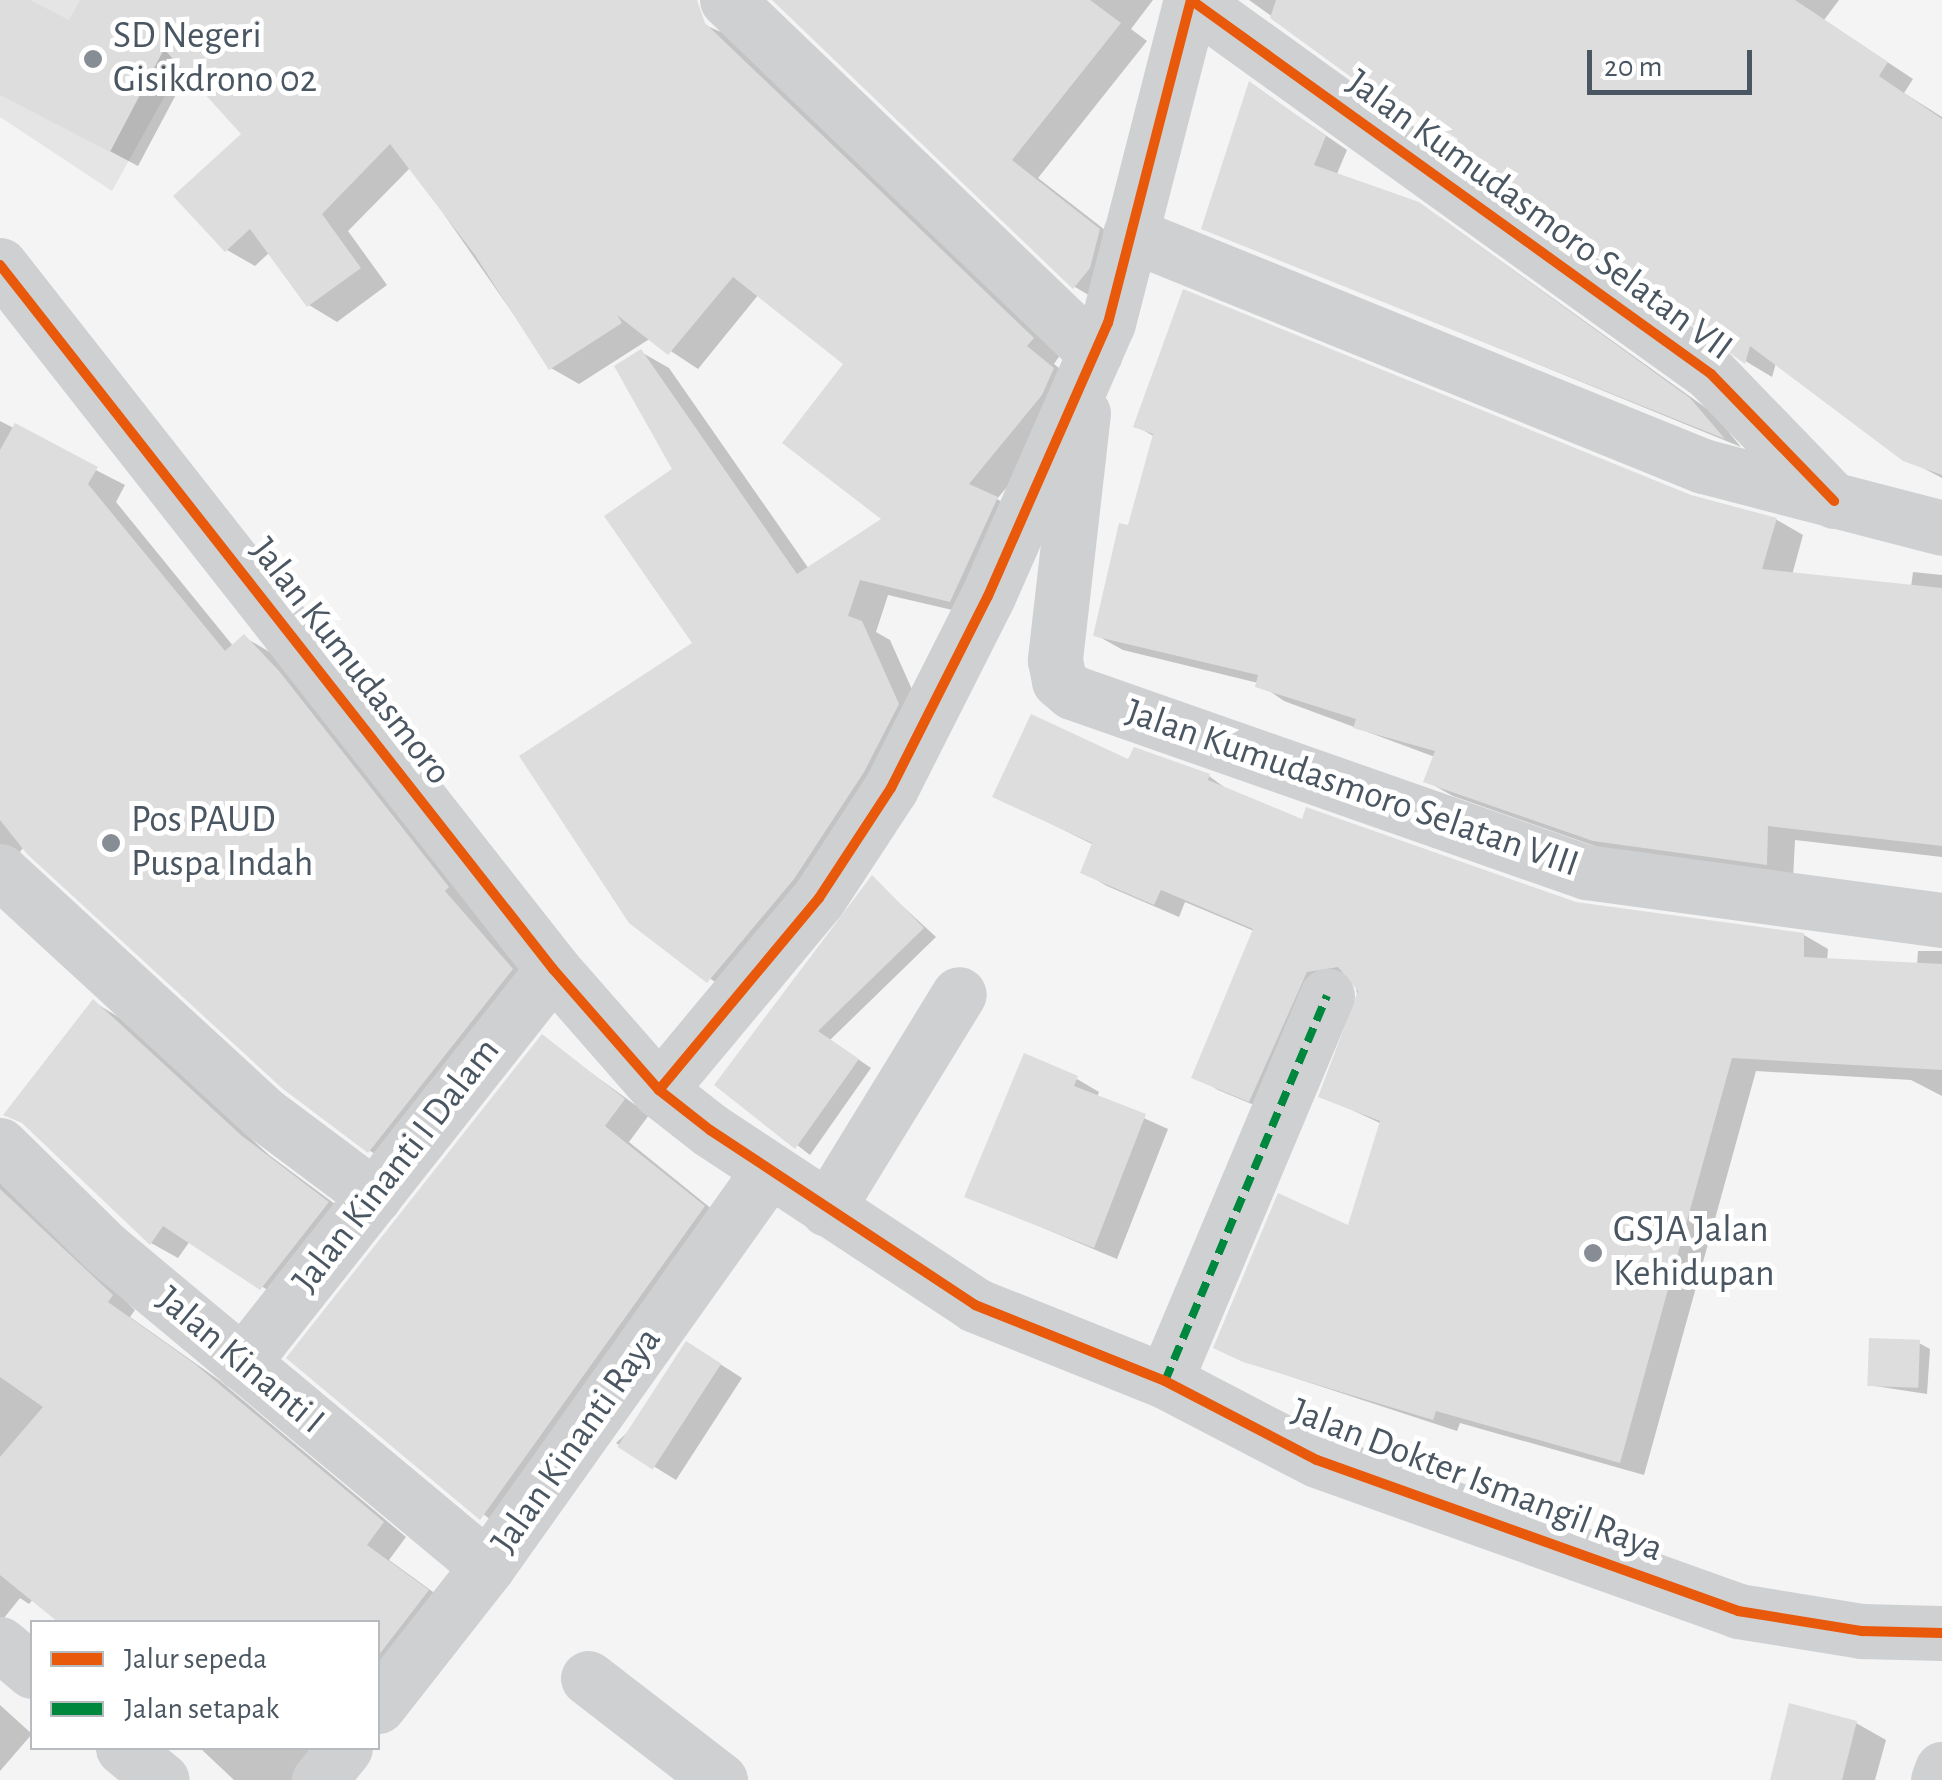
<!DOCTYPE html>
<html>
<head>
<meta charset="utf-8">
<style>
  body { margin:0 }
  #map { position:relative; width:1942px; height:1780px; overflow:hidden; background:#f4f4f4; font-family:"Alegreya Sans",sans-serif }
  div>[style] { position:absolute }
  .education>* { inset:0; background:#e6e5e6 }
  .shadow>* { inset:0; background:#0003 }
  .building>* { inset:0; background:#ddddde; transform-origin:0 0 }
  .minor>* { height:55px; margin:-27.5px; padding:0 27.5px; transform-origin:27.5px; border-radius:27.5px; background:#ced0d2 }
  .quiet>* { height:8px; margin-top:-4px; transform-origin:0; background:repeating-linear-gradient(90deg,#00873e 0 15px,transparent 0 23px) }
  .cycleway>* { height:10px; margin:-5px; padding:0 5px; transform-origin:5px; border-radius:5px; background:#e8590c }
  .dots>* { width:28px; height:28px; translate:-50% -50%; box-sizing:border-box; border:5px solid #fff; border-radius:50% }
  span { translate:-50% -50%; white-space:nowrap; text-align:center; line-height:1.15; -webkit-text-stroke:10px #fff; paint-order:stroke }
  .poi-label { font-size:38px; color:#4a5661 }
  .left { translate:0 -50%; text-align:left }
  .street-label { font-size:38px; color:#4a5661 }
  .legend { position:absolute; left:30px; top:1620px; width:350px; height:130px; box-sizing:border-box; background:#fff; border:2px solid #b7bbc0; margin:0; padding:12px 18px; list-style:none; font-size:30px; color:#4a5661 }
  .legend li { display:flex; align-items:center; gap:20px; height:50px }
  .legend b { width:50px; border:2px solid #b7bbc0 }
  .scale { position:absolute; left:1587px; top:50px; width:165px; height:45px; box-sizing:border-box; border:5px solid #4a5661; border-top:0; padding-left:12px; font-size:30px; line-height:35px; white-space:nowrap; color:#4a5661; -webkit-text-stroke:8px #fff; paint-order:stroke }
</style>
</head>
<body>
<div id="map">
  <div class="education">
    <i style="clip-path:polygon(0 0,218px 0,112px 191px,0 117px)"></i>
  </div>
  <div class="shadow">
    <i style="clip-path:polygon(0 0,25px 0,70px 24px,83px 0,648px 0,730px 36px,1060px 355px,1054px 364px,1081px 386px,1070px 411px,997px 499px,1024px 515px,978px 616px,888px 595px,876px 632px,890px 640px,926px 721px,736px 997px,631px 922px,696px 643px,675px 470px,641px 352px,669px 368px,809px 569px,885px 519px,847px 364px,759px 294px,698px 369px,651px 338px,579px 384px,551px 368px,411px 167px,348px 231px,387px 285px,337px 322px,309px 305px,270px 252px,255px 266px,227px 250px,245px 134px,188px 72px,138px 166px,0 93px)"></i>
    <i style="clip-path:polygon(776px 0,1153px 0,1131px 29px,1147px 41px,1038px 178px,1127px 247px,1102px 303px,1075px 287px)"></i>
    <i style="clip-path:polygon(1249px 0,1839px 0,1824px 20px,1913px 79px,1904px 93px,1942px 117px,1942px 478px,1902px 457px,1776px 363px,1772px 377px,1747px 362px,1455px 148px,1462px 138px,1352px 74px)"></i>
    <i style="clip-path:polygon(1251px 84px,1347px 150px,1336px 176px,1441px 218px,1713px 413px,1741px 447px,1204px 228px)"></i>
    <i style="clip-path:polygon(0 421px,125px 485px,116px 502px,234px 647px,244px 637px,273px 654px,540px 987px,398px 1167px,370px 1151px,27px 843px,0 877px)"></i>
    <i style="clip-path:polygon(1136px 426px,1690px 497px,1777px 520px,1803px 535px,1792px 575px,1911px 587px,1913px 572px,1942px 575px,1942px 857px,1795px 840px,1793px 879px,1623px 856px,1453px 796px,1426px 781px,1435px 757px,1284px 701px,1258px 683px,1123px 650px,1096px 635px,1155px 437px)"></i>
    <i style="clip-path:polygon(1130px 762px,1209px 776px,1232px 793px,1303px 822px,1581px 905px,1804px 935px,1828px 949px,1827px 961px,1917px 965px,1918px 951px,1942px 951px,1942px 1096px,1911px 1080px,1756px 1071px,1644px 1475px,1460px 1423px,1457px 1431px,1240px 1360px,1350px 1228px,1382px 1124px,1322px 1096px,1359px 1008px,1355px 981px,1332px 984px,1273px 1113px,1218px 1090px,1195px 1076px,1254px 931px,1185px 902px,1179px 917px,1107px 886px,1083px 872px,1094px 845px,995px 796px)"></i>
    <i style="clip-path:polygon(872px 878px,936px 937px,830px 1040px,871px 1068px,810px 1155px,718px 1084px)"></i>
    <i style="clip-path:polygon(94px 1002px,120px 1018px,269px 1155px,355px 1219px,288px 1303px,190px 1241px,178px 1258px,151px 1243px)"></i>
    <i style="clip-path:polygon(542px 1037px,649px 1115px,629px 1142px,729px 1223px,507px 1533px,289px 1358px)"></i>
    <i style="clip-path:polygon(1077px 1079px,1099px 1092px,1097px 1097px,1168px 1129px,1117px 1259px,967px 1196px)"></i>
    <i style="clip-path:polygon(0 1180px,135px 1310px,130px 1317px,219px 1380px,406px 1537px,389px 1560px,451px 1605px,378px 1699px,378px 1622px,65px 1622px,34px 1598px,29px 1604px,20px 1598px,0 1623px)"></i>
    <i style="clip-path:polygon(1919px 1343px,1930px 1349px,1927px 1394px,1868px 1385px)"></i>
    <i style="clip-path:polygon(709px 1357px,742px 1378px,676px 1480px,616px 1443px)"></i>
    <i style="clip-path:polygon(0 1705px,32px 1734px,0 1771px)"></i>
    <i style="clip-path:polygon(1791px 1706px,1856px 1723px,1886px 1740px,1875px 1780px,1772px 1780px)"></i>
    <i style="clip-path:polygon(200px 1748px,339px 1748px,317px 1780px,234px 1780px)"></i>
  </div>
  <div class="building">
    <i style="clip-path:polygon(0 0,30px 0,69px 20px,80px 0,697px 0,705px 23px,1034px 338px,1027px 346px,1054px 368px,1042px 395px,969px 484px,998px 497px,950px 602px,860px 580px,848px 616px,862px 621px,899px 704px,864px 772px,794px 879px,707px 983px,629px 923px,519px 756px,692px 643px,604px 516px,672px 469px,614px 366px,641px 349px,797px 574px,881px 519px,782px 443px,843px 364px,733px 277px,668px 355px,617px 315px,622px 323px,549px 370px,475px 255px,390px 144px,322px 214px,361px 268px,307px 307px,250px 229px,225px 252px,173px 196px,241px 134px,164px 49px,110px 152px,0 95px)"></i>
    <i style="clip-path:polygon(772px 0,1090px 0,1121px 23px,1012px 160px,1100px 229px,1090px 268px,1073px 289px)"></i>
    <i style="clip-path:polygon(1276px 0,1795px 0,1888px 62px,1879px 76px,1942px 119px,1942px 475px,1903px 461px,1750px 346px,1745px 364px,1452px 149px,1458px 139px,1351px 77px,1270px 18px)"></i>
    <i style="clip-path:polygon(1249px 81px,1326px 136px,1314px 165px,1419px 202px,1690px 398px,1725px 439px,1201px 229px)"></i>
    <i style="clip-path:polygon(1183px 289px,1691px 495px,1777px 518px,1762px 569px,1942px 588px,1942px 846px,1768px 826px,1767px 865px,1593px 841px,1423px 782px,1435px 751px,1353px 728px,1356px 719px,1255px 687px,1258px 675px,1093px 636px,1119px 523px,1128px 525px,1153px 434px,1133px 427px)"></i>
    <i style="clip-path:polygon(15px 423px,98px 467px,88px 484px,225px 651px,244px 634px,279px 671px,449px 887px,445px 891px,513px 969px,368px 1153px,283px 1089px,27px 854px,0 820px,0 450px)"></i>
    <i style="clip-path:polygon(1031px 714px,1128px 759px,1134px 747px,1210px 774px,1208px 780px,1302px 819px,1306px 807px,1576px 902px,1804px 933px,1804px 957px,1942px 964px,1942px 1070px,1732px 1058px,1620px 1463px,1436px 1411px,1433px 1420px,1243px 1362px,1213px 1348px,1278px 1193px,1348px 1225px,1380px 1121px,1318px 1097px,1358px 991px,1338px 967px,1307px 972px,1249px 1102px,1191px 1078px,1253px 929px,1161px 890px,1154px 905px,1080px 873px,1092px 843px,992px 797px)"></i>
    <i style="clip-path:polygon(872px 875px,924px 928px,818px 1031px,859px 1059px,795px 1149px,714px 1085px)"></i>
    <i style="clip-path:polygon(93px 999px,242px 1136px,329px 1202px,260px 1290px,163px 1226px,150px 1245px,22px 1123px,3px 1115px)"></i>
    <i style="clip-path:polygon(542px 1034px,625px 1099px,605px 1126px,705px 1206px,480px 1520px,286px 1358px)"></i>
    <i style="clip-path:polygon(1024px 1053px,1078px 1076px,1074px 1086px,1146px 1114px,1094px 1248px,964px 1197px)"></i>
    <i style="clip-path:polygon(0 1189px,113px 1295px,108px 1302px,195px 1364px,384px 1522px,367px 1545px,429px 1590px,378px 1656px,378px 1622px,58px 1622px,0 1575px,0 1457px,43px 1407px,0 1377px)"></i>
    <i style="left:1869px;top:1338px;width:51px;height:48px;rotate:2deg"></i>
    <i style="left:686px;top:1341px;width:42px;height:126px;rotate:33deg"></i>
    <i style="clip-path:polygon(1789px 1703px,1857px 1721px,1842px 1780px,1770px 1780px)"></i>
  </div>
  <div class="minor">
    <i style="left:727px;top:0;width:510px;rotate:43.81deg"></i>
    <i style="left:1130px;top:234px;width:618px;rotate:22.04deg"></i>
    <i style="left:1703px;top:466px;width:247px;rotate:14.5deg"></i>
    <i style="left:0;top:265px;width:895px;rotate:51.85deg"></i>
    <i style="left:553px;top:969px;width:161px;rotate:48.8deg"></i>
    <i style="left:659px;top:1090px;width:65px;rotate:38.1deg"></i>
    <i style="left:710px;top:1130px;width:318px;rotate:33.4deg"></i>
    <i style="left:975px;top:1305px;width:205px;rotate:21.8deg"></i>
    <i style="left:1165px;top:1381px;width:171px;rotate:27.5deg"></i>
    <i style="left:1317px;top:1460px;width:447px;rotate:19.7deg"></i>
    <i style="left:1738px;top:1611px;width:126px;rotate:9.2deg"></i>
    <i style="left:1862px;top:1631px;width:80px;rotate:1.4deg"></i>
    <i style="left:1083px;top:413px;width:249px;rotate:96.5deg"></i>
    <i style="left:1055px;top:660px;width:21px;rotate:79deg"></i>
    <i style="left:1059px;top:681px;width:17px;rotate:40deg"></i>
    <i style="left:1072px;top:692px;width:545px;rotate:19.3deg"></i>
    <i style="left:1586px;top:872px;width:359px;rotate:7.7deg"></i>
    <i style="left:0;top:871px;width:357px;rotate:42.6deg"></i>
    <i style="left:263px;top:1113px;width:139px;rotate:36.8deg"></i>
    <i style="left:659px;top:1090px;width:250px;rotate:-50.2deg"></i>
    <i style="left:819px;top:898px;width:131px;rotate:-56.8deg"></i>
    <i style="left:891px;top:788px;width:215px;rotate:-63.2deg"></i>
    <i style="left:988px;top:596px;width:298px;rotate:-66.3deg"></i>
    <i style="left:1108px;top:323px;width:333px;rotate:-75.6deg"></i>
    <i style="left:1191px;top:0;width:641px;rotate:35.72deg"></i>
    <i style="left:1711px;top:374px;width:177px;rotate:45.9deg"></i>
    <i style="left:0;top:1145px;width:148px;rotate:44.5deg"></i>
    <i style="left:106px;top:1249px;width:496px;rotate:39.8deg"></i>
    <i style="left:827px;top:1209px;width:252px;rotate:-58.5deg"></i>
    <i style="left:242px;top:1363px;width:502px;rotate:-51.71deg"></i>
    <i style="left:1165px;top:1381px;width:418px;rotate:-67.2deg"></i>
    <i style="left:0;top:1644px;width:42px;rotate:40.2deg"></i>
    <i style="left:588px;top:1678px;width:167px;rotate:37.7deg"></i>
    <i style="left:378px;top:1706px;width:177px;rotate:-51.9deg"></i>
    <i style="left:487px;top:1567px;width:487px;rotate:-54.6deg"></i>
    <i style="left:123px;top:1748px;width:50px;rotate:39.4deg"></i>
    <i style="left:319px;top:1780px;width:41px;rotate:-50.9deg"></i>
    <i style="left:1938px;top:1780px;width:12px;rotate:-70deg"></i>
  </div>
  <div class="quiet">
    <i style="left:1165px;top:1381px;width:418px;rotate:-67.2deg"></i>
  </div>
  <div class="cycleway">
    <i style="left:0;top:265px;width:895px;rotate:51.85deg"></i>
    <i style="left:553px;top:969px;width:161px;rotate:48.8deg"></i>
    <i style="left:659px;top:1090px;width:65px;rotate:38.1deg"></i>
    <i style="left:710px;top:1130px;width:318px;rotate:33.4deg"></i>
    <i style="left:975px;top:1305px;width:205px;rotate:21.8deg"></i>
    <i style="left:1165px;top:1381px;width:171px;rotate:27.5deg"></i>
    <i style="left:1317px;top:1460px;width:447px;rotate:19.7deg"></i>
    <i style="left:1738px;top:1611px;width:126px;rotate:9.2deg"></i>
    <i style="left:1862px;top:1631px;width:80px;rotate:1.4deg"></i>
    <i style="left:659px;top:1090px;width:250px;rotate:-50.2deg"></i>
    <i style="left:819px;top:898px;width:131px;rotate:-56.8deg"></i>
    <i style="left:891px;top:788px;width:215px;rotate:-63.2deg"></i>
    <i style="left:988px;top:596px;width:298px;rotate:-66.3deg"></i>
    <i style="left:1108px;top:323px;width:333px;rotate:-75.6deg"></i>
    <i style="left:1191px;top:0;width:641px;rotate:35.72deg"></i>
    <i style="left:1711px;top:374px;width:177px;rotate:45.9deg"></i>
  </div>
  <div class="dots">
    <i style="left:93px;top:59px;background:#868d94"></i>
    <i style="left:111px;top:843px;background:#868d94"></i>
    <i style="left:1593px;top:1253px;background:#868d94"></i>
  </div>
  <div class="poi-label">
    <span class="left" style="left:113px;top:59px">SD Negeri<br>Gisikdrono 02</span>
    <span class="left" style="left:131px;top:843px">Pos PAUD<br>Puspa Indah</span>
    <span class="left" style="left:1613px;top:1253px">GSJA Jalan<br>Kehidupan</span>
  </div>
  <div class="street-label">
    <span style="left:1539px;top:216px;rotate:36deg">Jalan Kumudasmoro Selatan VII</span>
    <span style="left:350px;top:662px;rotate:52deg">Jalan Kumudasmoro</span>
    <span style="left:1352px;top:789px;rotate:19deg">Jalan Kumudasmoro Selatan VIII</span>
    <span style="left:397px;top:1166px;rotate:-52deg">Jalan Kinanti I Dalam</span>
    <span style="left:240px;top:1361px;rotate:40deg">Jalan Kinanti I</span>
    <span style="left:577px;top:1441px;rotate:-55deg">Jalan Kinanti Raya</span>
    <span style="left:1477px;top:1481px;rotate:21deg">Jalan Dokter Ismangil Raya</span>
  </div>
  <ul class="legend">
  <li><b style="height:12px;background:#e8590c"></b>Jalur sepeda</li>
  <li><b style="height:12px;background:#00873e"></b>Jalan setapak</li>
  </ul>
  <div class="scale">20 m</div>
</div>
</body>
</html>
